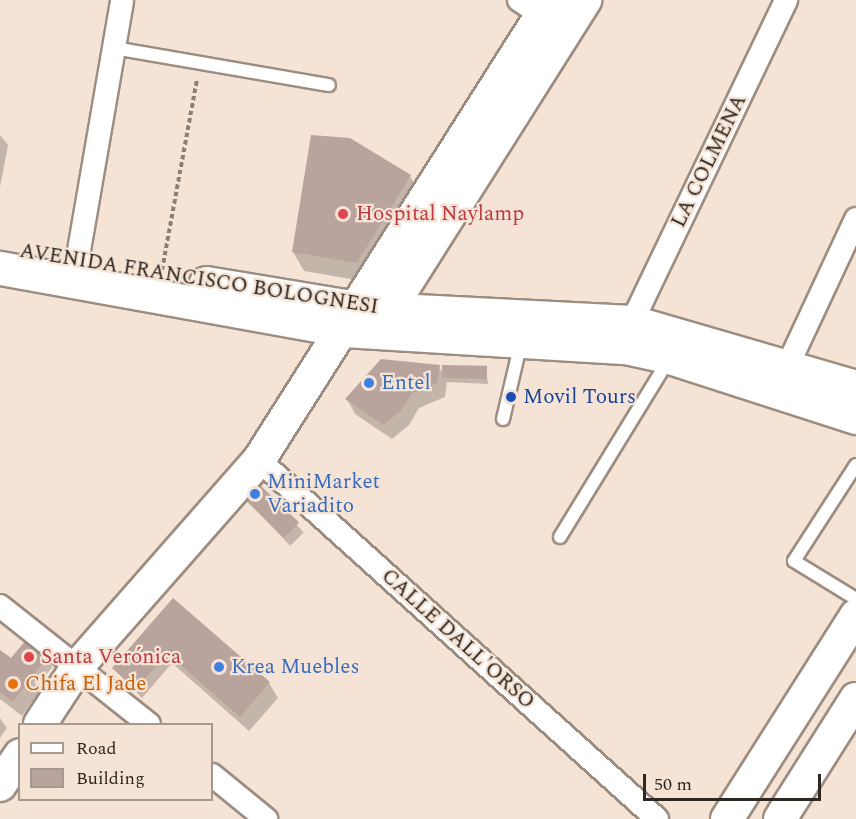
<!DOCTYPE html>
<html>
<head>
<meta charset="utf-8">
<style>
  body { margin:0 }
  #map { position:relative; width:856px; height:819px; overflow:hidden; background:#f5e3d5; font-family:Spectral,serif }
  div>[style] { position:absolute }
  .shadow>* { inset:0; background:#0003; transform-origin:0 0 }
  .building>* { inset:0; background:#b9a39d; transform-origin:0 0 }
  .path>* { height:4px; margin-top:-2px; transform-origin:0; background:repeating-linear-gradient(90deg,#8a7f75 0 4.5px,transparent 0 7.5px) }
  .roads { filter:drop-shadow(2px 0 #9d8d80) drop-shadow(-2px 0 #9d8d80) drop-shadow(0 2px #9d8d80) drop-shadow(0 -2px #9d8d80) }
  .lane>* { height:12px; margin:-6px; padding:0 6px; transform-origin:6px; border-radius:6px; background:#fff }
  .street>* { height:22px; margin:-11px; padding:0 11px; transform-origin:11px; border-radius:11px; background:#fff }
  .secondary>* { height:32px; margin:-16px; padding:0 16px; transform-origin:16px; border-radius:16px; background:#fff }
  .primary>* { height:33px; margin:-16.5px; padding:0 16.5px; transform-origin:16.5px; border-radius:16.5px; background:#fff }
  .dots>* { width:16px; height:16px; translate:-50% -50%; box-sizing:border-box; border:3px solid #f5e3d5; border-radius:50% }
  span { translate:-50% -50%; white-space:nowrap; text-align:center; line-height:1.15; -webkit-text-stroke:4.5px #f5e3d5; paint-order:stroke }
  .street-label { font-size:21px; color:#2e2822 }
  .health-label { font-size:21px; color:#be3a42 }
  .left { translate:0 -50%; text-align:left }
  .shop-label { font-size:21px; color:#366cbe }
  .transit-label { font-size:21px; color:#164399 }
  .food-label { font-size:21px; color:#c56008 }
  .legend { position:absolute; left:18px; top:723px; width:195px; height:78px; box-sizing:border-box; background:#f5e3d5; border:2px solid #a5988d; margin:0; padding:8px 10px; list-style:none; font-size:18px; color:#2e2822 }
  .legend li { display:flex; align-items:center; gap:12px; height:30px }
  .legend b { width:30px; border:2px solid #a5988d }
  .scale { position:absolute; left:643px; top:774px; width:178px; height:27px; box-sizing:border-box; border:3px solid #2e2822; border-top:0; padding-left:8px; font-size:18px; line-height:21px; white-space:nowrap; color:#2e2822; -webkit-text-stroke:4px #f5e3d5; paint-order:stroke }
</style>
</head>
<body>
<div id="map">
  <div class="shadow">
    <i style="clip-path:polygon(0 135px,8px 145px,0 187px)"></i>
    <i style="clip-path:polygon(410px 176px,421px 195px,368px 282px,304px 271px,293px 252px)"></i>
    <i style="clip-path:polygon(439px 367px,443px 374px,486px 368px,488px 384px,447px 382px,445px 397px,419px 408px,409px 425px,392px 439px,355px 414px,347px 399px)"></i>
    <i style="left:258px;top:485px;width:66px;height:19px;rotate:46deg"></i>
    <i style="clip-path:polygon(143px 634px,269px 683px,278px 698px,249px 731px,172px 663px,142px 698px,113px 668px)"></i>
    <i style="clip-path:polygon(0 652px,16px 664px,47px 657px,52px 667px,39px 684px,34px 681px,40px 691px,22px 716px,0 699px)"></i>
    <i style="clip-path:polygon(0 718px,7px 728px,0 738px)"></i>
  </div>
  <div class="building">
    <i style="clip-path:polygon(311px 135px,350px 138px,411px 175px,357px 263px,292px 252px)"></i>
    <i style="clip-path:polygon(381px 359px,440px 365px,437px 383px,411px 394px,401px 411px,383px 425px,345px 399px)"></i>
    <i style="left:442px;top:365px;width:45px;height:13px;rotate:1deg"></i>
    <i style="left:258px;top:483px;width:57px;height:21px;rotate:44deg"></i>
    <i style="clip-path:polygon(173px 598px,270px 682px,240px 717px,167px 653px,136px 689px,112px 668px)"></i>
    <i style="clip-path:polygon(26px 640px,48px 656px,13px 702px,0 692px,0 650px,11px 658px)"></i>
  </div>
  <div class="path">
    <i style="left:162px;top:270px;width:194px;rotate:-79.6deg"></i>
  </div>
  <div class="roads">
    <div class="lane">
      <i style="left:114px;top:48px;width:218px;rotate:9.8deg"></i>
      <i style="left:503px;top:419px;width:79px;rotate:-76.8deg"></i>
      <i style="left:856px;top:465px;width:114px;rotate:122.9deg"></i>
      <i style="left:794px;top:561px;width:73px;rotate:31.5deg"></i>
      <i style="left:560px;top:537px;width:209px;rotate:-58.5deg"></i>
    </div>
    <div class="street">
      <i style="left:519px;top:0;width:40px;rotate:32.9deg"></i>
      <i style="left:77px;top:262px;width:264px;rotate:-80.2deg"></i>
      <i style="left:632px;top:322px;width:357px;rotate:-64.4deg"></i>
      <i style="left:788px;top:365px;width:161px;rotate:-65deg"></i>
      <i style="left:259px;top:460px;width:536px;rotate:42.05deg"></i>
      <i style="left:0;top:606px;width:190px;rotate:38.4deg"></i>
      <i style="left:212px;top:775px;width:70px;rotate:39.2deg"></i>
    </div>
    <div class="secondary">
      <i style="left:378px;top:328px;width:388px;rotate:-57.7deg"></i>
      <i style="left:40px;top:724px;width:69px;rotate:-56.8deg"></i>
      <i style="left:78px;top:666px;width:274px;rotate:-48.7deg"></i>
      <i style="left:259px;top:460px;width:545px;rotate:-57.59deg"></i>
      <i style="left:0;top:785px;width:36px;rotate:-56deg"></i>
      <i style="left:727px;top:819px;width:241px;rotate:-57.6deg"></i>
      <i style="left:780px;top:819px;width:142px;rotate:-57.7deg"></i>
    </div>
    <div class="primary">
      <i style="left:0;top:268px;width:350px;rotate:10.2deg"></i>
      <i style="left:344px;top:330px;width:282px;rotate:3.5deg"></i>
      <i style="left:625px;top:347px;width:46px;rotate:12.5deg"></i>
      <i style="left:670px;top:357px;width:195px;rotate:17.9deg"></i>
      <i style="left:206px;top:283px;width:153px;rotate:9.4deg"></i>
      <i style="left:357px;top:308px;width:275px;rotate:2.9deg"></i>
      <i style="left:632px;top:322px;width:233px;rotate:16.2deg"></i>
    </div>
  </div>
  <div class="dots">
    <i style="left:343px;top:214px;background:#e0444e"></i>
    <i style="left:369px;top:383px;background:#3f7fe0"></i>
    <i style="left:511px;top:397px;background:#1a4fb4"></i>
    <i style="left:255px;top:494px;background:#3f7fe0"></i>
    <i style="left:29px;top:657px;background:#e0444e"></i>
    <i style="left:219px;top:667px;background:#3f7fe0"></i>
    <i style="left:13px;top:684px;background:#e8710a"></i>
  </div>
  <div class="street-label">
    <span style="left:709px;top:161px;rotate:-64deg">LA COLMENA</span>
    <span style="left:199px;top:279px;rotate:9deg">AVENIDA FRANCISCO BOLOGNESI</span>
    <span style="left:458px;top:639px;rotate:42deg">CALLE DALL'ORSO</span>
  </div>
  <div class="health-label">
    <span class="left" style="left:356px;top:214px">Hospital Naylamp</span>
    <span class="left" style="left:41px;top:657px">Santa Verónica</span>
  </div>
  <div class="shop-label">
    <span class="left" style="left:381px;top:383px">Entel</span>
    <span class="left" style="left:267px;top:494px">MiniMarket<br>Variadito</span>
    <span class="left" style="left:231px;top:667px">Krea Muebles</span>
  </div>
  <div class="transit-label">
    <span class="left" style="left:523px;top:397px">Movil Tours</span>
  </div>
  <div class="food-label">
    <span class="left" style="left:25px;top:684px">Chifa El Jade</span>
  </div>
  <ul class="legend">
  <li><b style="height:8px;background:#fff"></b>Road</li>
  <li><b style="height:16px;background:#b9a39d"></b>Building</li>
  </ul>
  <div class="scale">50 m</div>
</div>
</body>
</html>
